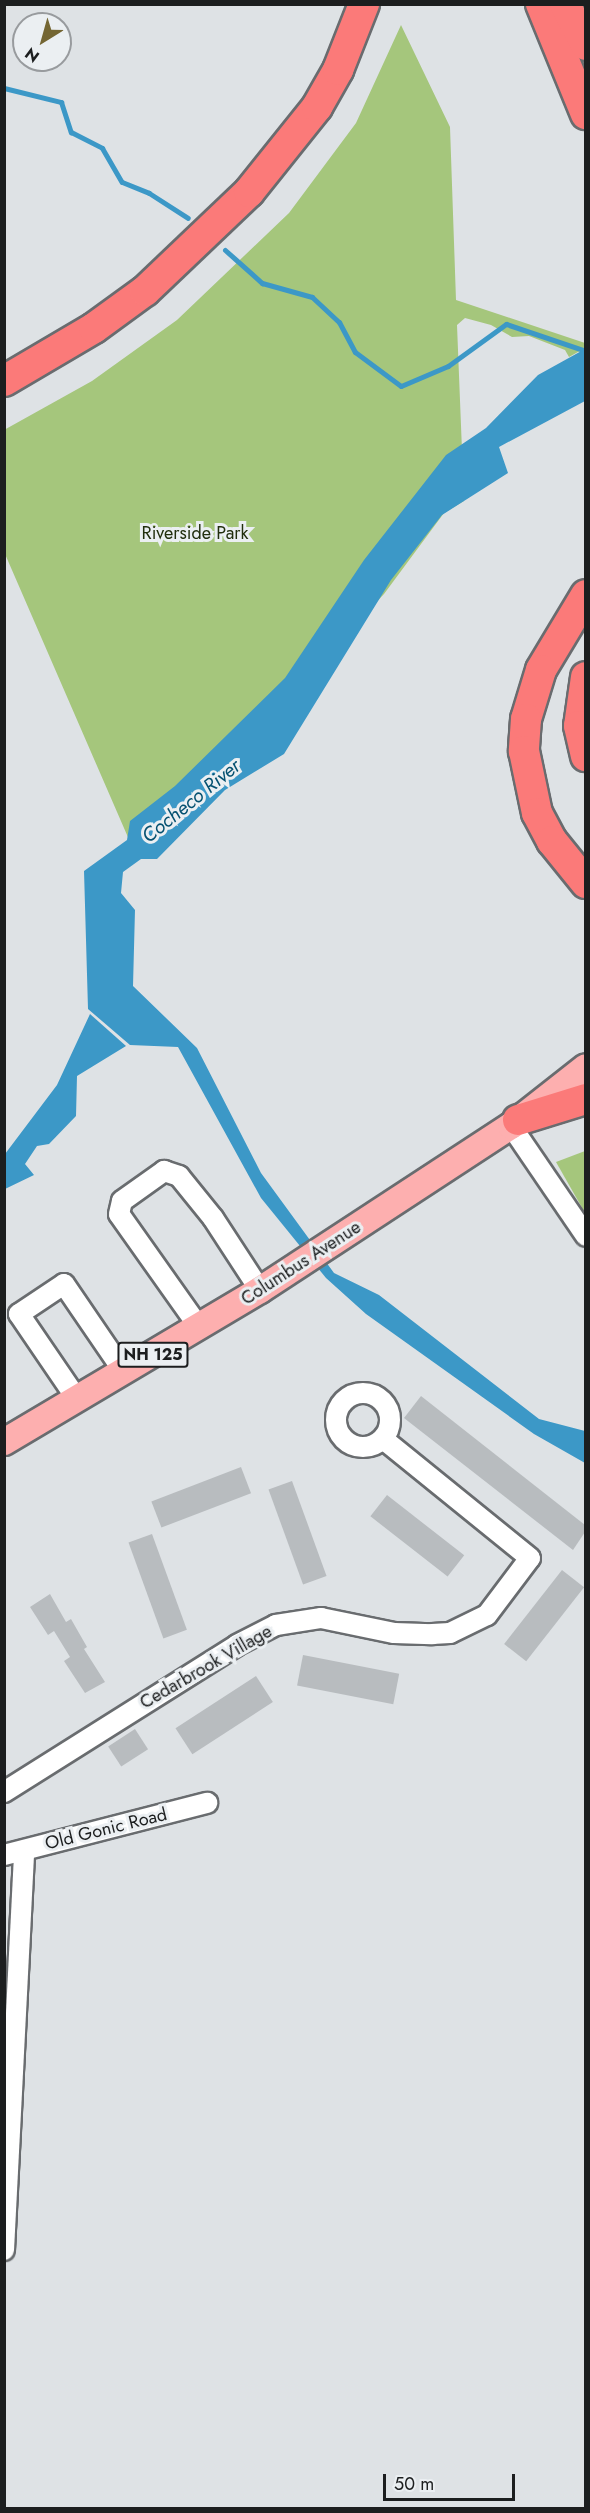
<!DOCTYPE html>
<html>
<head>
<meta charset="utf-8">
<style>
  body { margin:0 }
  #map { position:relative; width:590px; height:2513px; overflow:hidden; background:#dee2e5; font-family:Jost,sans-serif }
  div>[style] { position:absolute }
  .green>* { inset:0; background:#a5c67c }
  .water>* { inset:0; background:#3c98c7 }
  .stream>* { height:5px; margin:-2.5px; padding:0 2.5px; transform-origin:2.5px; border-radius:2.5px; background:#3c98c7 }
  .building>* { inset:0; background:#b8bcbf; transform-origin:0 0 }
  .roads { filter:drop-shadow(2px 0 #696c6f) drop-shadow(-2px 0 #696c6f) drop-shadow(0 2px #696c6f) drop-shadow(0 -2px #696c6f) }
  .minor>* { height:20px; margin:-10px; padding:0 10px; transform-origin:10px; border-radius:10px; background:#fff }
  .minor>.ring { margin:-10px; padding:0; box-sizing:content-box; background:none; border:20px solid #fff; border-radius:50% }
  .major>* { height:26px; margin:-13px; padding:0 13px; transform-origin:13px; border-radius:13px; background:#fdafaf }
  .highway>* { height:30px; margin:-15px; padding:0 15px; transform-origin:15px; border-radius:15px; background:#fb7a79 }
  span { translate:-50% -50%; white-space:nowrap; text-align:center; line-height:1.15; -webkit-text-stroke:6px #ebeff2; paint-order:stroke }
  .shield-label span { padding:2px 4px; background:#ebeff2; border:2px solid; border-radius:4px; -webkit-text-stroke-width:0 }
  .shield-label { font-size:16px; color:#1c1e1f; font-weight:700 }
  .park-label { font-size:18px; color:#212e0d }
  .street-label { font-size:18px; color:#1c1e1f }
  .water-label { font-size:20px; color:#055171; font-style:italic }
  .frame { position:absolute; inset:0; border:6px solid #1c1e1f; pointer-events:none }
  .north { position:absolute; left:12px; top:12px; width:60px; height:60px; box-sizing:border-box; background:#ebeff2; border:2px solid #989b9e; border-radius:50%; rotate:217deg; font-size:16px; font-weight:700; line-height:24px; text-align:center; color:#1c1e1f }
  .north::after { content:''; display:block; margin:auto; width:21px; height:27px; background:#746633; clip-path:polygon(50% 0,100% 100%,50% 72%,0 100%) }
  .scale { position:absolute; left:383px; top:2474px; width:132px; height:27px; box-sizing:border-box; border:3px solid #1c1e1f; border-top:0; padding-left:8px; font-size:18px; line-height:21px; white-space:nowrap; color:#1c1e1f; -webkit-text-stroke:4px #ebeff2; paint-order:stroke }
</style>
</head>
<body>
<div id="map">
  <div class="green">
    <i style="clip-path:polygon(401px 25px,450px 127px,456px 300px,585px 343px,585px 348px,569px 357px,565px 350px,529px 336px,512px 337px,491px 325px,465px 318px,457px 325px,464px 501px,444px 513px,384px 594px,137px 858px,5px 554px,4px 430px,92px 381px,177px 320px,289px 213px,356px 123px)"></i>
    <i style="clip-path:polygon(585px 1151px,586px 1151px,585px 1213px,556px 1162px)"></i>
  </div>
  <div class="water">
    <i style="clip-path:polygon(585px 349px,585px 401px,499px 447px,508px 473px,442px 515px,391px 580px,284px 754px,225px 790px,157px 859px,141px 859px,123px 872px,121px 893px,135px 910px,133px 986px,197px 1048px,261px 1173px,334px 1273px,379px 1295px,539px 1419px,585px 1431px,585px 1463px,534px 1434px,366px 1314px,326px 1278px,261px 1198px,178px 1047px,130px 1045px,88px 1009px,84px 871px,127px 840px,130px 821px,175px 786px,285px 678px,364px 560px,446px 455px,486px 428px,538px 375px)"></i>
    <i style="clip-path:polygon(90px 1014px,126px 1046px,77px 1076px,76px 1116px,49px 1144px,37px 1146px,25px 1164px,34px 1175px,5px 1189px,5px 1154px,57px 1085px)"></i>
  </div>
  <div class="stream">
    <i style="left:4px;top:88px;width:59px;rotate:13.8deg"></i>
    <i style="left:61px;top:102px;width:32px;rotate:72deg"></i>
    <i style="left:71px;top:132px;width:35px;rotate:27deg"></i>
    <i style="left:102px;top:148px;width:39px;rotate:60deg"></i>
    <i style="left:122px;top:182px;width:29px;rotate:22deg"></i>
    <i style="left:149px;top:193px;width:46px;rotate:32.7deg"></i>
    <i style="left:225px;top:250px;width:50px;rotate:41.7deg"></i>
    <i style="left:262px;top:283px;width:52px;rotate:15.6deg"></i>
    <i style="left:312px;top:297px;width:37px;rotate:43deg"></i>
    <i style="left:339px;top:322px;width:34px;rotate:62deg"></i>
    <i style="left:355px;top:352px;width:57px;rotate:36.5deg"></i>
    <i style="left:401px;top:386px;width:51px;rotate:-23.1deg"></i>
    <i style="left:448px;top:366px;width:72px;rotate:-35.9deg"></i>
    <i style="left:506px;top:324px;width:84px;rotate:18.6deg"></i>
  </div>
  <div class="building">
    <i style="clip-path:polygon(421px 1396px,585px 1525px,585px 1532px,573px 1550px,404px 1418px)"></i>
    <i style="left:241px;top:1467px;width:28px;height:96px;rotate:69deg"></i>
    <i style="left:292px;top:1481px;width:101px;height:25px;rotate:70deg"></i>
    <i style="left:387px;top:1495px;width:98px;height:27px;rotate:38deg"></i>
    <i style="left:152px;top:1534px;width:102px;height:25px;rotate:70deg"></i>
    <i style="left:562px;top:1570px;width:28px;height:94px;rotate:38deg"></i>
    <i style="clip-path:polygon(50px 1594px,66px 1622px,71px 1619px,87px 1647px,84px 1649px,105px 1682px,85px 1693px,64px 1661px,70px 1657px,54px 1631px,48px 1635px,30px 1607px)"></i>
    <i style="left:303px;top:1655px;width:98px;height:31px;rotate:11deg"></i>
    <i style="left:256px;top:1676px;width:31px;height:96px;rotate:57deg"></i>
    <i style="left:135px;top:1729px;width:24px;height:32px;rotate:57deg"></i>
  </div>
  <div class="roads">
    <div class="minor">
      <i style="left:511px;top:1126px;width:133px;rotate:55.7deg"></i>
      <i style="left:199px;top:1327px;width:138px;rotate:-125.3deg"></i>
      <i style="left:119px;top:1214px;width:13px;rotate:-77deg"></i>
      <i style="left:122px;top:1201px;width:52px;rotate:-35.5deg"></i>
      <i style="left:164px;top:1171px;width:16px;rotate:18deg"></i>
      <i style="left:179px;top:1176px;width:54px;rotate:51deg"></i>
      <i style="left:213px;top:1218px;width:86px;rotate:56.9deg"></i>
      <i class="ring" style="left:336px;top:1393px;width:34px;height:34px"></i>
      <i style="left:77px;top:1399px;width:103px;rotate:-124.3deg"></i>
      <i style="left:19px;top:1314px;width:54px;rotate:-33.7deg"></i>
      <i style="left:64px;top:1284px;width:107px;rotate:55.7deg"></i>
      <i style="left:4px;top:1792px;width:275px;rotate:-32.2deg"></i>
      <i style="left:237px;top:1645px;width:44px;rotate:-27.1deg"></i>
      <i style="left:276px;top:1625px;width:46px;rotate:-8.8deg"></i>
      <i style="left:321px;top:1618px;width:75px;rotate:11.6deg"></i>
      <i style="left:394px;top:1633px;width:38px;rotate:2deg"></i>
      <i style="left:432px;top:1634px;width:18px;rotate:-3deg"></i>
      <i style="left:450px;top:1633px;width:41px;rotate:-25.9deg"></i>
      <i style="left:487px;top:1615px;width:71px;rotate:-53deg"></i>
      <i style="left:530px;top:1558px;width:189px;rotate:-141deg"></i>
      <i style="left:4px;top:1855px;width:210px;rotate:-14.4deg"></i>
      <i style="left:4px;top:2250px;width:400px;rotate:-87.1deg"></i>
    </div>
    <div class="major">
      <i style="left:4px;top:1442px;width:298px;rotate:-30.7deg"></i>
      <i style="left:260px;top:1290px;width:300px;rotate:-33.2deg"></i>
      <i style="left:511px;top:1126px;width:95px;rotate:-38.2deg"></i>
    </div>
    <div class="highway">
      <i style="left:541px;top:4px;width:119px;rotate:67.8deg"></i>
      <i style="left:565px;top:4px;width:46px;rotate:62.9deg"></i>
      <i style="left:4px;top:381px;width:104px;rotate:-30.5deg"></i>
      <i style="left:94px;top:328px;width:63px;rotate:-36deg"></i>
      <i style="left:145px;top:291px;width:144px;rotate:-43.6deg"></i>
      <i style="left:249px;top:192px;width:109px;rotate:-51.3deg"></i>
      <i style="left:317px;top:107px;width:43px;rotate:-60.4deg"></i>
      <i style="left:338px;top:70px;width:71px;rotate:-68.5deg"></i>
      <i style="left:586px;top:595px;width:87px;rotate:121deg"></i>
      <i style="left:541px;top:670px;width:51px;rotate:107deg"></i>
      <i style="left:526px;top:719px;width:32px;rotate:94deg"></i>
      <i style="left:524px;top:751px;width:63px;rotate:78.2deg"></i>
      <i style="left:537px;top:813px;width:32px;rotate:62deg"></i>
      <i style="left:552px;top:841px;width:54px;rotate:51deg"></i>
      <i style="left:586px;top:677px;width:49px;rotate:98.1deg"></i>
      <i style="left:579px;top:726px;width:31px;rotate:77deg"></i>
      <i style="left:518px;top:1120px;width:71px;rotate:-17.2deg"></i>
    </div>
  </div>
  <div class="shield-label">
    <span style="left:153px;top:1355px">NH 125</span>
  </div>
  <div class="park-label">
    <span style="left:195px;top:533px">Riverside Park</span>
  </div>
  <div class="street-label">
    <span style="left:301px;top:1263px;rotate:-33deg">Columbus Avenue</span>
    <span style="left:206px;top:1667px;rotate:-30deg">Cedarbrook Village</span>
    <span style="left:106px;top:1829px;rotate:-14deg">Old Gonic Road</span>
  </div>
  <div class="water-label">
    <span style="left:191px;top:801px;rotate:-39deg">Cocheco River</span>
  </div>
  <div class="frame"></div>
  <div class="north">N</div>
  <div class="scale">50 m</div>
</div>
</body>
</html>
